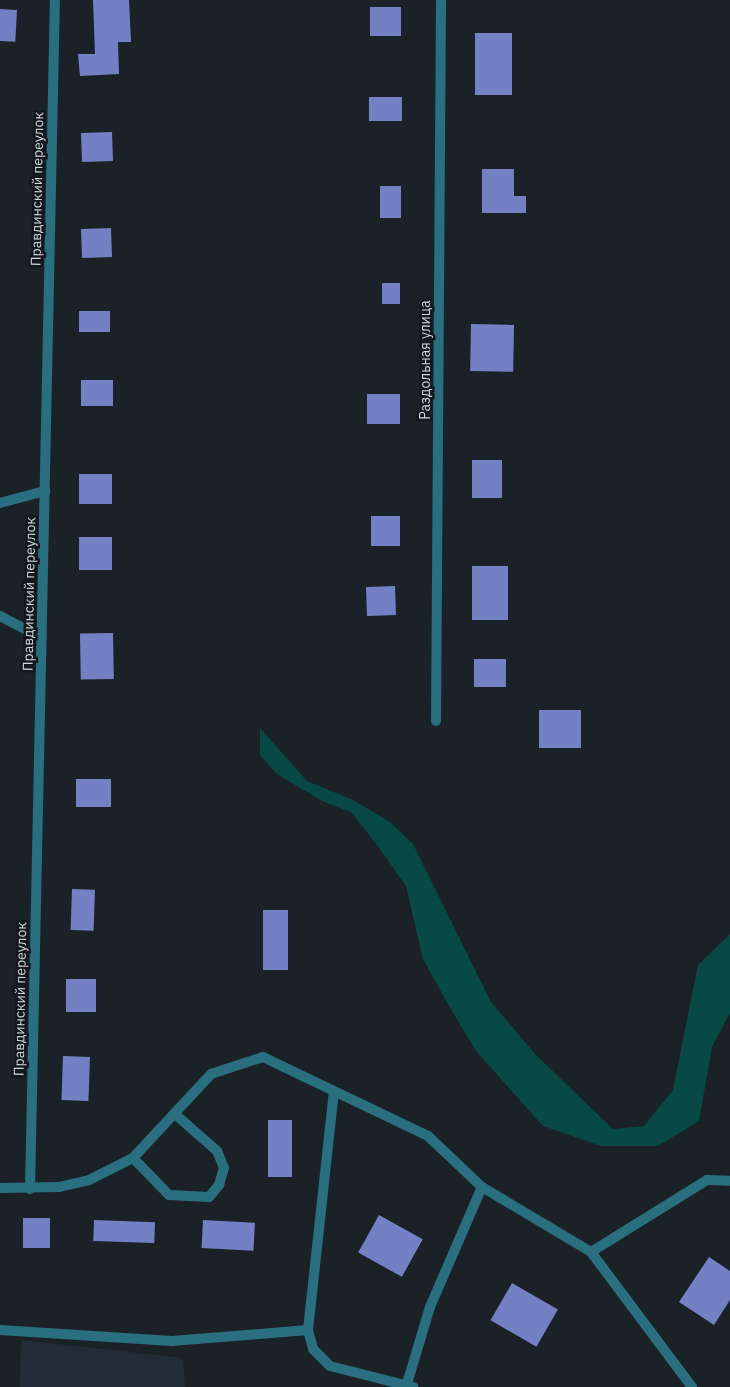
<!DOCTYPE html>
<html>
<head>
<meta charset="utf-8">
<style>
  body { margin:0 }
  #map { position:relative; width:730px; height:1387px; overflow:hidden; background:#1b2227; font-family:"IBM Plex Sans",sans-serif }
  div>[style] { position:absolute }
  .built>* { inset:0; background:#212c36 }
  .water>* { inset:0; background:#074944 }
  .building>* { inset:0; background:#7381c4; transform-origin:0 0 }
  .service>* { height:10px; margin:-5px; padding:0 5px; transform-origin:5px; border-radius:5px; background:#296f7f }
  .minor>* { height:10px; margin:-5px; padding:0 5px; transform-origin:5px; border-radius:5px; background:#296f7f }
  span { translate:-50% -50%; white-space:nowrap; text-align:center; line-height:1.15; -webkit-text-stroke:5px #12181e; paint-order:stroke }
  .street-label { font-size:14px; color:#d1d5d9 }
</style>
</head>
<body>
<div id="map">
  <div class="built">
    <i style="clip-path:polygon(21px 1340px,183px 1358px,185px 1387px,20px 1387px)"></i>
  </div>
  <div class="water">
    <i style="clip-path:polygon(260px 728px,307px 781px,353px 800px,390px 822px,413px 844px,491px 1002px,535px 1054px,613px 1129px,644px 1126px,673px 1090px,698px 965px,730px 934px,730px 1013px,712px 1047px,699px 1121px,658px 1146px,601px 1146px,543px 1126px,476px 1051px,449px 1006px,423px 959px,406px 886px,377px 845px,351px 812px,322px 801px,277px 774px,260px 755px)"></i>
  </div>
  <div class="building">
    <i style="clip-path:polygon(93px 0,129px 0,131px 42px,118px 42px,119px 74px,80px 76px,78px 54px,95px 54px)"></i>
    <i style="left:370px;top:7px;width:31px;height:29px"></i>
    <i style="left:0;top:9px;width:17px;height:32px;rotate:3deg"></i>
    <i style="left:475px;top:33px;width:37px;height:62px"></i>
    <i style="left:369px;top:97px;width:33px;height:24px"></i>
    <i style="left:112px;top:132px;width:29px;height:31px;rotate:88deg"></i>
    <i style="clip-path:polygon(482px 169px,514px 169px,514px 196px,526px 196px,526px 213px,482px 213px)"></i>
    <i style="left:380px;top:186px;width:21px;height:32px"></i>
    <i style="left:111px;top:228px;width:29px;height:30px;rotate:88deg"></i>
    <i style="left:382px;top:283px;width:18px;height:21px"></i>
    <i style="left:110px;top:311px;width:21px;height:31px;rotate:90deg"></i>
    <i style="left:471px;top:324px;width:43px;height:47px;rotate:1deg"></i>
    <i style="left:113px;top:380px;width:26px;height:32px;rotate:90deg"></i>
    <i style="left:367px;top:394px;width:33px;height:30px"></i>
    <i style="left:472px;top:460px;width:30px;height:38px"></i>
    <i style="left:79px;top:474px;width:33px;height:30px"></i>
    <i style="left:371px;top:516px;width:29px;height:30px"></i>
    <i style="left:112px;top:537px;width:33px;height:33px;rotate:90deg"></i>
    <i style="left:472px;top:566px;width:36px;height:54px"></i>
    <i style="left:395px;top:586px;width:29px;height:29px;rotate:88deg"></i>
    <i style="left:113px;top:633px;width:46px;height:33px;rotate:89deg"></i>
    <i style="left:474px;top:659px;width:32px;height:28px"></i>
    <i style="left:539px;top:710px;width:42px;height:38px"></i>
    <i style="left:76px;top:779px;width:35px;height:28px"></i>
    <i style="left:72px;top:889px;width:23px;height:41px;rotate:2deg"></i>
    <i style="left:263px;top:910px;width:25px;height:60px"></i>
    <i style="left:66px;top:979px;width:30px;height:33px"></i>
    <i style="left:63px;top:1056px;width:27px;height:44px;rotate:2deg"></i>
    <i style="left:268px;top:1120px;width:24px;height:57px"></i>
    <i style="left:379px;top:1215px;width:50px;height:43px;rotate:29deg"></i>
    <i style="left:23px;top:1218px;width:27px;height:30px"></i>
    <i style="left:94px;top:1220px;width:61px;height:21px;rotate:2deg"></i>
    <i style="left:203px;top:1220px;width:52px;height:28px;rotate:3deg"></i>
    <i style="clip-path:polygon(709px 1257px,730px 1271px,730px 1300px,714px 1325px,679px 1302px)"></i>
    <i style="left:512px;top:1283px;width:53px;height:43px;rotate:30deg"></i>
  </div>
  <div class="service">
    <i style="left:0;top:503px;width:47px;rotate:-14.9deg"></i>
    <i style="left:0;top:616px;width:47px;rotate:27.6deg"></i>
    <i style="left:133px;top:1158px;width:52px;rotate:45.8deg"></i>
    <i style="left:169px;top:1195px;width:40px;rotate:2.9deg"></i>
    <i style="left:209px;top:1197px;width:16px;rotate:-50deg"></i>
    <i style="left:219px;top:1185px;width:18px;rotate:-74deg"></i>
    <i style="left:224px;top:1168px;width:18px;rotate:-112deg"></i>
    <i style="left:217px;top:1151px;width:56px;rotate:-138.6deg"></i>
    <i style="left:0;top:1330px;width:172px;rotate:3.7deg"></i>
    <i style="left:172px;top:1341px;width:136px;rotate:-4.6deg"></i>
    <i style="left:308px;top:1330px;width:240px;rotate:-83.8deg"></i>
    <i style="left:308px;top:1330px;width:20px;rotate:75deg"></i>
    <i style="left:313px;top:1349px;width:24px;rotate:45deg"></i>
    <i style="left:330px;top:1366px;width:86px;rotate:14.2deg"></i>
  </div>
  <div class="minor">
    <i style="left:436px;top:721px;width:721px;rotate:-89.6deg"></i>
    <i style="left:0;top:1188px;width:59px;rotate:-1deg"></i>
    <i style="left:59px;top:1187px;width:31px;rotate:-13deg"></i>
    <i style="left:89px;top:1180px;width:49px;rotate:-26.6deg"></i>
    <i style="left:133px;top:1158px;width:115px;rotate:-47.1deg"></i>
    <i style="left:211px;top:1074px;width:55px;rotate:-18.1deg"></i>
    <i style="left:263px;top:1057px;width:183px;rotate:25.6deg"></i>
    <i style="left:428px;top:1136px;width:74px;rotate:43.4deg"></i>
    <i style="left:482px;top:1187px;width:127px;rotate:30.8deg"></i>
    <i style="left:591px;top:1252px;width:137px;rotate:-31.8deg"></i>
    <i style="left:707px;top:1180px;width:23px;rotate:2deg"></i>
    <i style="left:30px;top:1189px;width:1189px;rotate:-88.8deg"></i>
    <i style="left:591px;top:1252px;width:169px;rotate:53.2deg"></i>
    <i style="left:406px;top:1387px;width:84px;rotate:-73.3deg"></i>
    <i style="left:430px;top:1307px;width:131px;rotate:-66.6deg"></i>
  </div>
  <div class="street-label">
    <span style="left:37px;top:189px;rotate:-89deg">Правдинский переулок</span>
    <span style="left:425px;top:360px;rotate:-90deg">Раздольная улица</span>
    <span style="left:29px;top:594px;rotate:-89deg">Правдинский переулок</span>
    <span style="left:20px;top:999px;rotate:-89deg">Правдинский переулок</span>
  </div>
</div>
</body>
</html>
